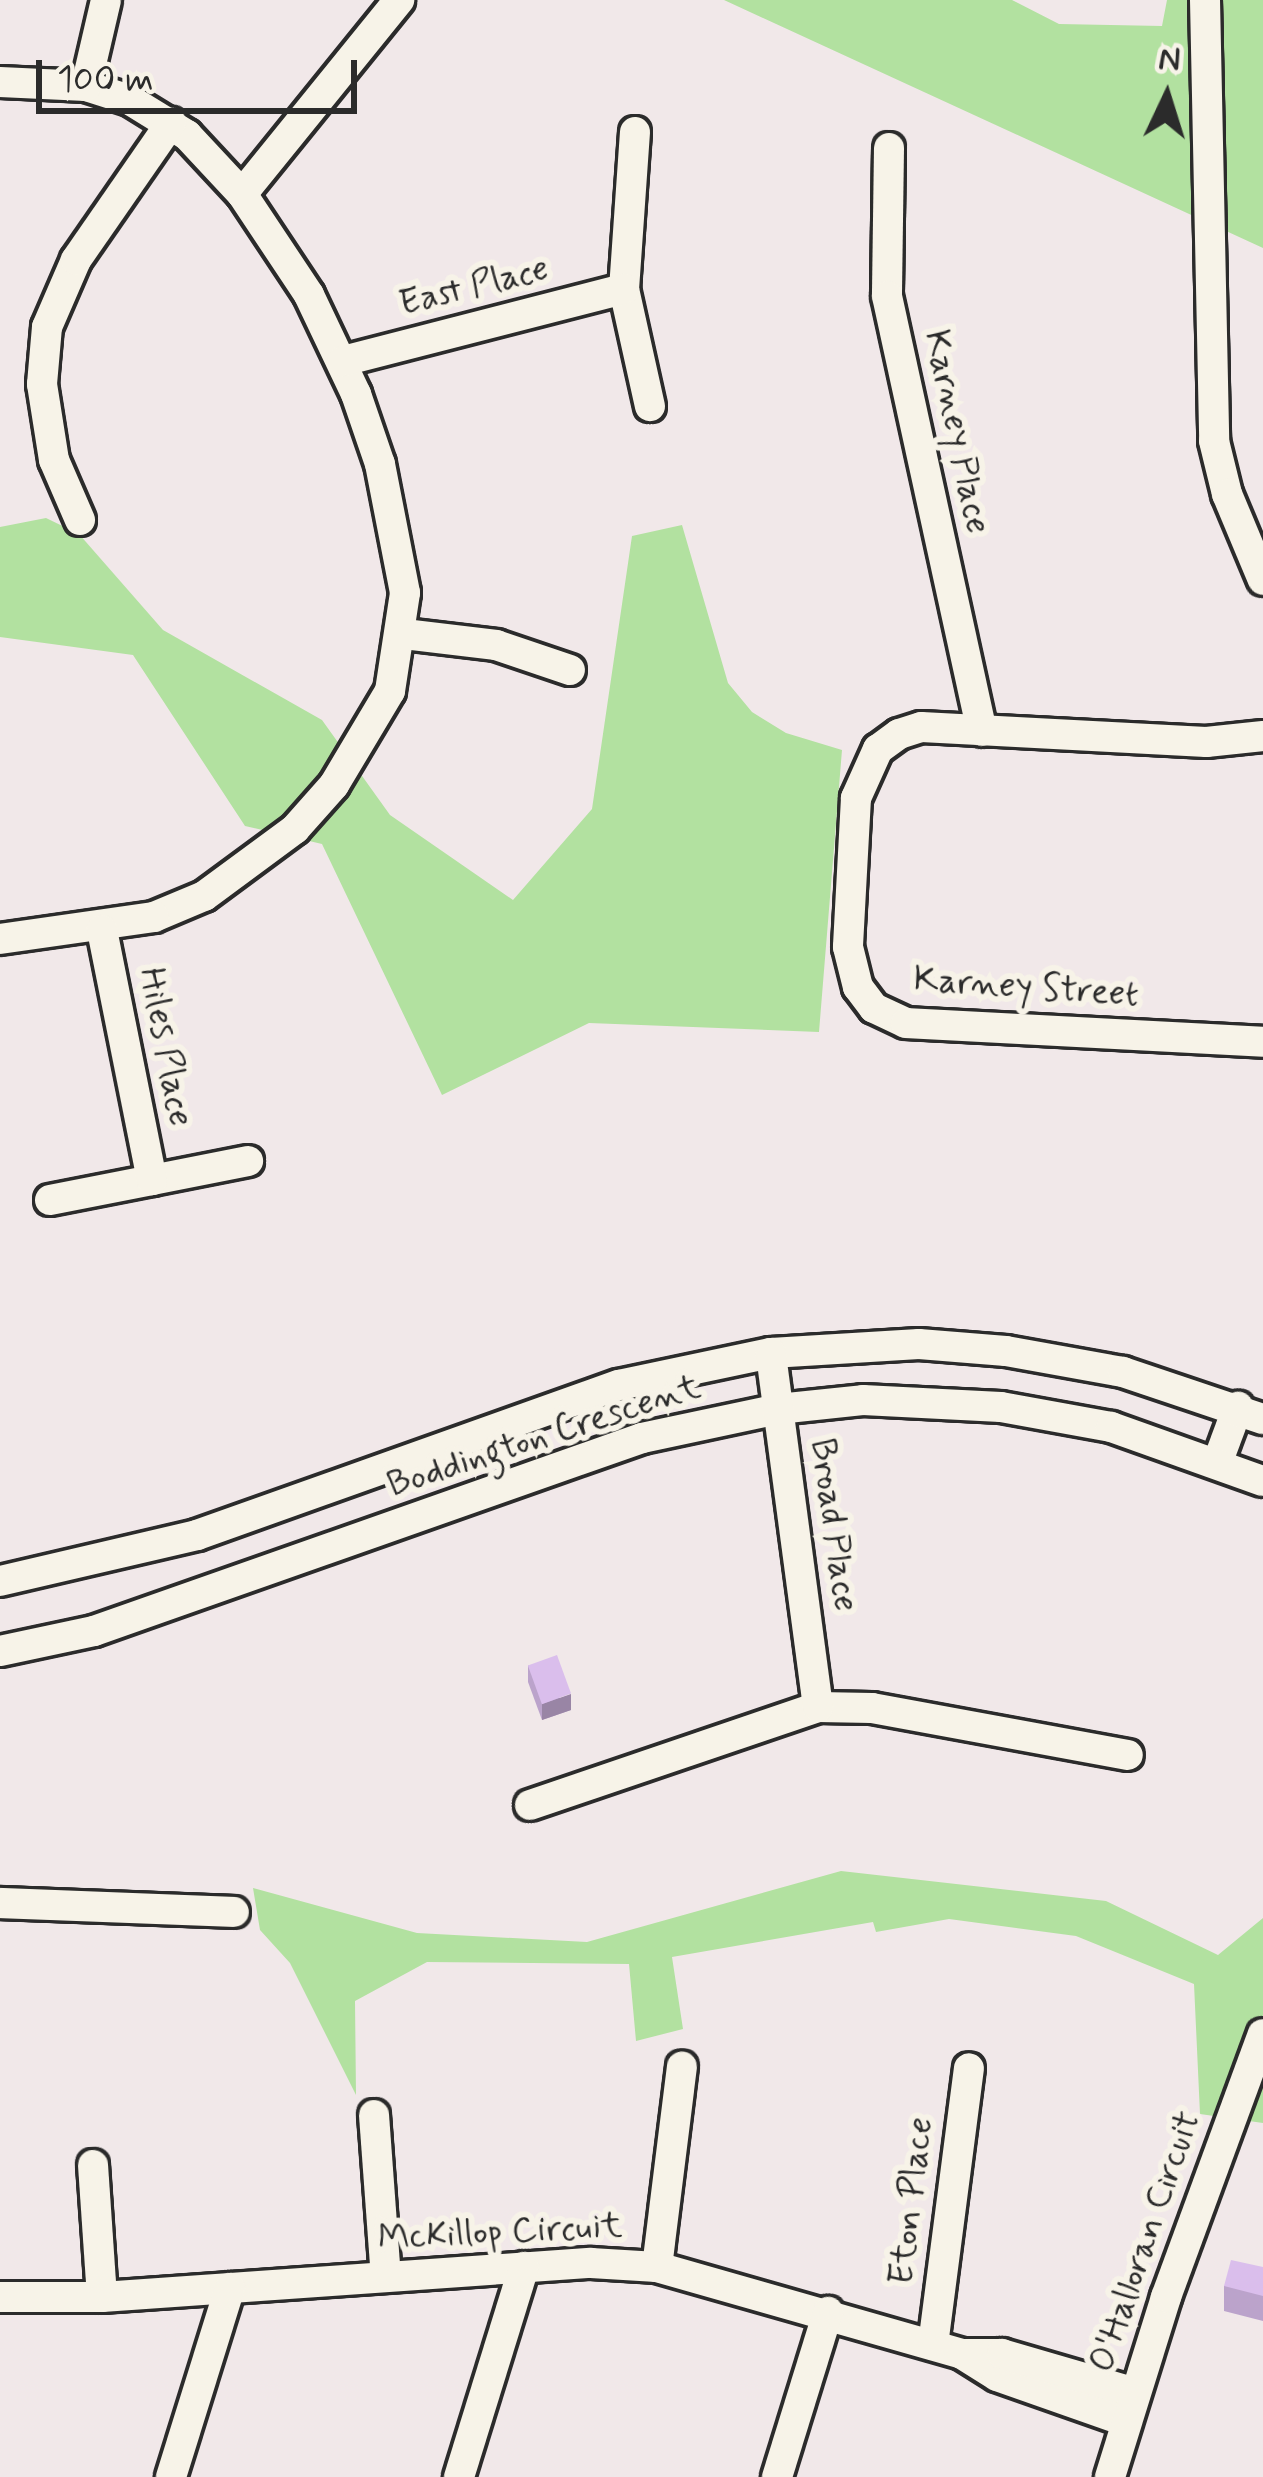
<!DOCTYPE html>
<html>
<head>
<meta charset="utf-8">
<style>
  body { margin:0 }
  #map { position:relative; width:1263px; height:2477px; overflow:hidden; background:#f1e8e9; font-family:Mynerve,sans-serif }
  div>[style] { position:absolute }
  .green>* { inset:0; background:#b2e1a0 }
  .roads { filter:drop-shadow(3px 0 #2b2b2b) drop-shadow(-3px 0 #2b2b2b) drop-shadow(0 3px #2b2b2b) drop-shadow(0 -3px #2b2b2b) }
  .minor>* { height:30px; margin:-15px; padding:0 15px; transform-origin:15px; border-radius:15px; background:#f7f3e8 }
  .wall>* { inset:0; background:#bba3cb }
  .shaded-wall>* { inset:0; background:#9985a5 }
  .building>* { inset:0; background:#dabeec; transform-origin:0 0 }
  span { translate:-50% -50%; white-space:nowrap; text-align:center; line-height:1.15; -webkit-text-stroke:12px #f7f3e8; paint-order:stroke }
  .street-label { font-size:36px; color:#2b2b2b }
  .north { position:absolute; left:1107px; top:36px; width:120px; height:120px; -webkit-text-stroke:9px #f7f3e8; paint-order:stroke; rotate:4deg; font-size:33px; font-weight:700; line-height:48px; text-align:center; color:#2b2b2b }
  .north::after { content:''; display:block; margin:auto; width:42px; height:54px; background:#2b2b2b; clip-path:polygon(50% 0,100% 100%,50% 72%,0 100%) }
  .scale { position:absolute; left:36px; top:60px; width:321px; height:54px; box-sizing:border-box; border:6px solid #2b2b2b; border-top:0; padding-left:15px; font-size:36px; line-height:42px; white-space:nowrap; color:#2b2b2b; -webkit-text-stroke:9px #f7f3e8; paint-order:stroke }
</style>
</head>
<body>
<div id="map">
  <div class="green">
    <i style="clip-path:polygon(724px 0,1012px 0,1059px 24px,1162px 26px,1167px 0,1263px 0,1263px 248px)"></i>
    <i style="clip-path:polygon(46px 518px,79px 534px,163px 630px,322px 720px,390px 815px,513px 900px,592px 809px,632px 536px,682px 525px,728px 683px,752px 712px,786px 733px,842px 750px,819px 1032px,589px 1023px,442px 1095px,322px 844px,245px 826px,133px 655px,0 637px,0 527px)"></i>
    <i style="clip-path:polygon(841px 1871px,1106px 1901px,1218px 1955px,1263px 1918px,1263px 2123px,1200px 2114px,1194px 1984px,1076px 1936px,949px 1919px,876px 1932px,873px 1922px,672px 1957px,683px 2029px,636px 2041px,629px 1964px,427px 1962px,355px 2001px,356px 2095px,290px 1963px,260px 1930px,253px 1888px,417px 1933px,587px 1942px)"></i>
  </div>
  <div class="roads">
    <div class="minor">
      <i style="left:1205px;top:0;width:441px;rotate:88.8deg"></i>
      <i style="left:1214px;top:441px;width:55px;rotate:76.2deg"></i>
      <i style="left:1227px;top:494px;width:93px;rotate:67.3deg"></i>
      <i style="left:0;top:82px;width:86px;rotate:2.7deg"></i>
      <i style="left:86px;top:86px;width:46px;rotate:17.7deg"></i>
      <i style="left:130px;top:100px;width:67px;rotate:31.6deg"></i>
      <i style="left:187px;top:135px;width:81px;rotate:47deg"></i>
      <i style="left:242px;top:194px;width:121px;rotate:56.4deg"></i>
      <i style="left:309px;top:295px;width:110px;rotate:64.6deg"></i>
      <i style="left:356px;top:394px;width:74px;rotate:71.1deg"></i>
      <i style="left:380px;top:464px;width:131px;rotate:79deg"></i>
      <i style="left:405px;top:593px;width:99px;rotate:98.7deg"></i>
      <i style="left:390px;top:691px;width:109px;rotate:120.8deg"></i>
      <i style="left:334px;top:785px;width:59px;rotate:131.6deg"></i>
      <i style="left:295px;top:829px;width:113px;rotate:143.6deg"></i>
      <i style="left:204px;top:896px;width:54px;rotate:157.2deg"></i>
      <i style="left:154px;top:917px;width:156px;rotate:171.9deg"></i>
      <i style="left:86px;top:86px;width:88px;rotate:-76.9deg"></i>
      <i style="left:635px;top:132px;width:157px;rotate:94deg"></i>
      <i style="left:624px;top:289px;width:120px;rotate:77.5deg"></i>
      <i style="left:889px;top:148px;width:148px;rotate:90.8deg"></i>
      <i style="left:887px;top:296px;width:445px;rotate:77.7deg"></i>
      <i style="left:242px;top:194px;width:250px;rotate:-51deg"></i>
      <i style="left:343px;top:361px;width:290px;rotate:-14.4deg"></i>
      <i style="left:80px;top:520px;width:65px;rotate:-113.4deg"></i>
      <i style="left:54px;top:460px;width:77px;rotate:-99deg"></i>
      <i style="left:42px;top:384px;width:57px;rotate:-85deg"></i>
      <i style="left:47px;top:327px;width:73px;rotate:-66.6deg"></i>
      <i style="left:76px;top:260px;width:167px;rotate:-55.3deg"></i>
      <i style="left:404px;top:634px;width:93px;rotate:6.8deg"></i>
      <i style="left:496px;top:645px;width:78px;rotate:18.7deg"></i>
      <i style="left:1263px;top:736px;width:57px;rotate:174deg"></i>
      <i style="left:1206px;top:742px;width:285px;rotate:-177deg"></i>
      <i style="left:921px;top:727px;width:23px;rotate:162deg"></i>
      <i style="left:899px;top:734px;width:26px;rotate:144deg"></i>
      <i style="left:878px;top:749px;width:54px;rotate:114.2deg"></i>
      <i style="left:856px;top:798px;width:149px;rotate:93.1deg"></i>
      <i style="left:848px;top:947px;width:41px;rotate:76deg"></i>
      <i style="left:858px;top:987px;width:26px;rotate:53deg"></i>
      <i style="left:874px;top:1008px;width:35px;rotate:25deg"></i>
      <i style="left:906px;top:1023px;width:358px;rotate:3deg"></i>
      <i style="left:152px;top:1180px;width:98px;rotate:-11.2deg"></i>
      <i style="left:50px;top:1200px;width:104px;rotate:-11.1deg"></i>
      <i style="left:152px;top:1180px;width:255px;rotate:-101.3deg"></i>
      <i style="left:1218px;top:1461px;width:58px;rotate:-69.7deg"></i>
      <i style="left:0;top:1581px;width:202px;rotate:-13.1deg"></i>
      <i style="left:197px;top:1535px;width:448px;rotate:-19.6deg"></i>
      <i style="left:619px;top:1385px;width:155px;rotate:-11.9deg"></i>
      <i style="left:771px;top:1353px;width:148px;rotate:-3.5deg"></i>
      <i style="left:919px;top:1344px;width:87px;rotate:4.6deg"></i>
      <i style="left:1006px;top:1351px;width:119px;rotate:10.2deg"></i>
      <i style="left:1123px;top:1372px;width:148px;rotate:18.6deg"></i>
      <i style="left:0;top:1651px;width:96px;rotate:-12deg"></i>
      <i style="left:94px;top:1631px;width:581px;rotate:-19.4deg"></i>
      <i style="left:642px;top:1438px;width:139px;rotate:-12deg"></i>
      <i style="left:778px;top:1409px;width:85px;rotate:-6deg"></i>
      <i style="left:863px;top:1400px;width:138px;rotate:2.9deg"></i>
      <i style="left:1001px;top:1407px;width:112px;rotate:10.3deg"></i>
      <i style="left:1111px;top:1427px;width:161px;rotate:19.6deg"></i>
      <i style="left:818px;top:1707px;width:54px;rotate:1.1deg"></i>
      <i style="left:872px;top:1708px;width:260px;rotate:10.4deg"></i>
      <i style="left:530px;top:1805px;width:304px;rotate:-18.8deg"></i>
      <i style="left:818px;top:1707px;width:357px;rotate:-97.6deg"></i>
      <i style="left:0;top:1903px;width:234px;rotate:2.2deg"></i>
      <i style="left:374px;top:2115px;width:162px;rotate:85.8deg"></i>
      <i style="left:93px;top:2165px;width:132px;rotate:86.1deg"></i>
      <i style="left:657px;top:2267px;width:202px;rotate:-82.9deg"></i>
      <i style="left:0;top:2297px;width:102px"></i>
      <i style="left:102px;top:2297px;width:490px;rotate:-4deg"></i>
      <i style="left:591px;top:2263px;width:66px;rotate:3.5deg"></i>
      <i style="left:657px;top:2267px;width:317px;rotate:15.9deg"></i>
      <i style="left:962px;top:2354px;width:41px;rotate:32.2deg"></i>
      <i style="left:997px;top:2376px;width:136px;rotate:19.4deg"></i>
      <i style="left:933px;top:2345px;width:279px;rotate:-82.6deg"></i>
      <i style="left:962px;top:2354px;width:40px"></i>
      <i style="left:1002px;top:2354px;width:139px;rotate:16.3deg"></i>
      <i style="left:171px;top:2477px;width:198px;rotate:-72.7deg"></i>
      <i style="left:459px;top:2477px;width:220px;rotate:-72.8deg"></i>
      <i style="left:777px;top:2477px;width:173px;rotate:-72.8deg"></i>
      <i style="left:1110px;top:2477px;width:189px;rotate:-72.7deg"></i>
      <i style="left:1166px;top:2297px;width:280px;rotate:-69.8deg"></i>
    </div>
  </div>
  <div class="wall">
    <i style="clip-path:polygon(528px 1665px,571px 1710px,542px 1720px,528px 1682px)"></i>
    <i style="clip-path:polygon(1263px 2267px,1263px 2321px,1224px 2311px,1224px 2286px)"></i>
  </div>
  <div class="shaded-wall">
    <i style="clip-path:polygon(571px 1694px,571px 1710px,542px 1720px,542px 1704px)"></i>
  </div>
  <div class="building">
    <i style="left:557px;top:1655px;width:41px;height:31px;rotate:70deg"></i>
    <i style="clip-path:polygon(1231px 2260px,1263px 2267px,1263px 2296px,1224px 2286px)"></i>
  </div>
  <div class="street-label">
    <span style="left:474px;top:287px;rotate:-14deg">East Place</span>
    <span style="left:956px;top:432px;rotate:78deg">Karney Place</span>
    <span style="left:1026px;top:988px;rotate:4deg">Karney Street</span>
    <span style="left:165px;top:1047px;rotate:79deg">Hiles Place</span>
    <span style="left:544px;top:1437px;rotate:-18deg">Boddington Crescent</span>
    <span style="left:833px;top:1525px;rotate:82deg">Broad Place</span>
    <span style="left:912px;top:2201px;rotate:-83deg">Eton Place</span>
    <span style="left:500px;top:2233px;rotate:-3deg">McKillop Circuit</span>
    <span style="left:1146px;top:2242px;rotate:-71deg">O'Halloran Circuit</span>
  </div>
  <div class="north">N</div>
  <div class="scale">100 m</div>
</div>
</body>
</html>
